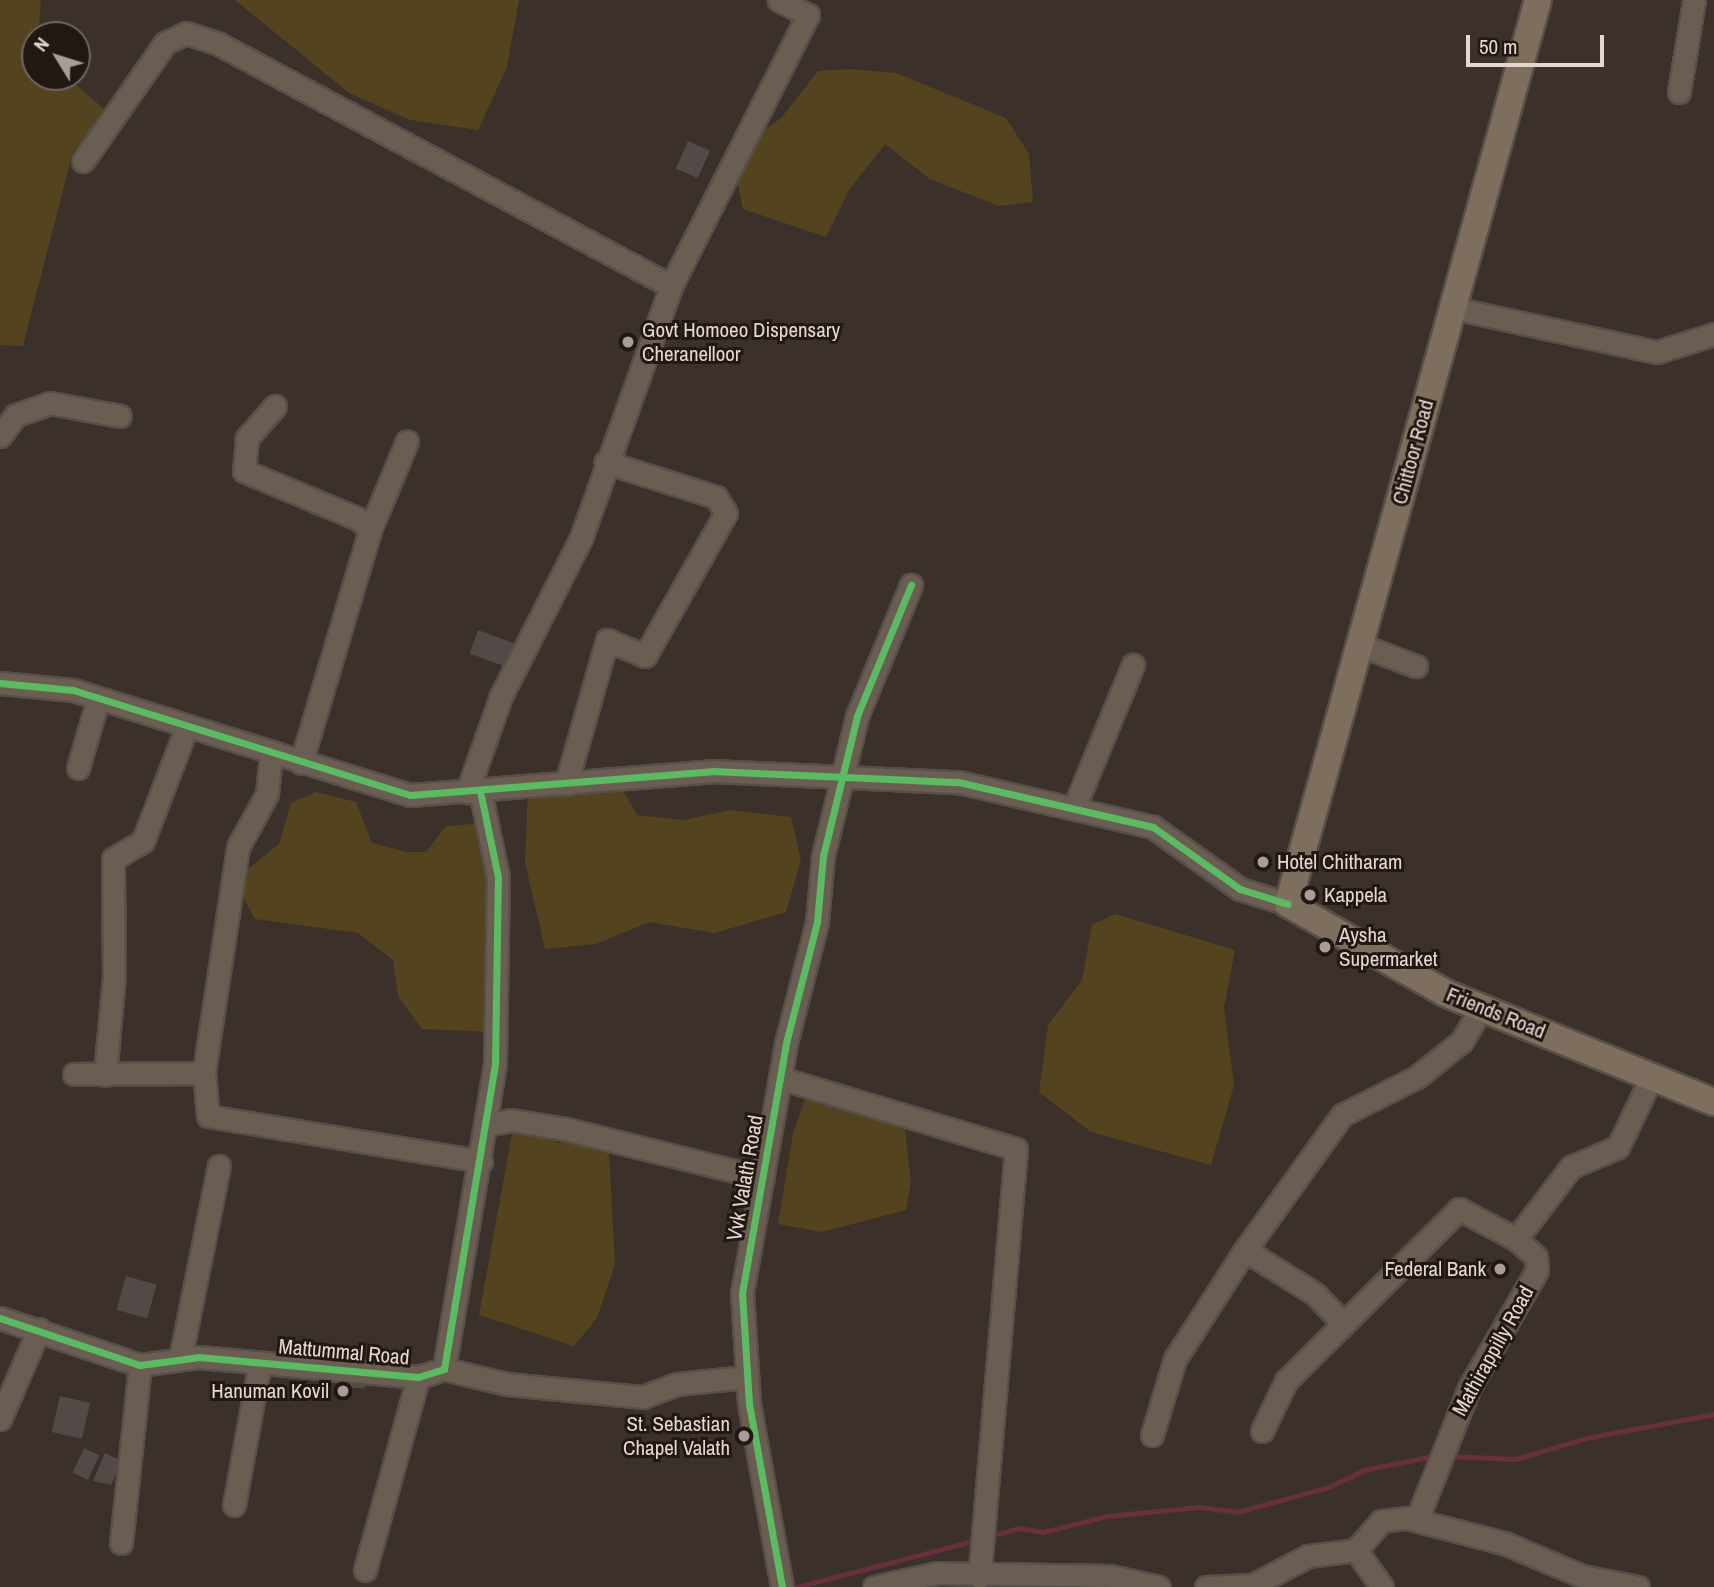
<!DOCTYPE html>
<html>
<head>
<meta charset="utf-8">
<style>
  body { margin:0 }
  #map { position:relative; width:1714px; height:1587px; overflow:hidden; background:#3b302a; font-family:"Archivo Narrow",sans-serif }
  div>[style] { position:absolute }
  .green>* { inset:0; background:#53441f }
  .stream>* { height:5px; margin:-2.5px; padding:0 2.5px; transform-origin:2.5px; border-radius:2.5px; background:#68303e }
  .building>* { inset:0; background:#534946; transform-origin:0 0 }
  .roads { filter:drop-shadow(2px 0 #584f4a) drop-shadow(-2px 0 #584f4a) drop-shadow(0 2px #584f4a) drop-shadow(0 -2px #584f4a) }
  .minor>* { height:21px; margin:-10.5px; padding:0 10.5px; transform-origin:10.5px; border-radius:10.5px; background:#6a5e52 }
  .major>* { height:26px; margin:-13px; padding:0 13px; transform-origin:13px; border-radius:13px; background:#7d6e5d }
  .cycleway>* { height:7px; margin:-3.5px; padding:0 3.5px; transform-origin:3.5px; border-radius:3.5px; background:#5cba63 }
  .dots>* { width:19px; height:19px; translate:-50% -50%; box-sizing:border-box; border:4px solid #221813; border-radius:50% }
  span { translate:-50% -50%; white-space:nowrap; text-align:center; line-height:1.15; -webkit-text-stroke:6px #221813; paint-order:stroke }
  .poi-label { font-size:21px; color:#e5d6d0 }
  .left { translate:0 -50%; text-align:left }
  .right { translate:-100% -50%; text-align:right }
  .street-label { font-size:21px; color:#e5d6d0 }
  .north { position:absolute; left:21px; top:21px; width:70px; height:70px; box-sizing:border-box; background:#221813; border:2px solid #70645f; border-radius:50%; rotate:308deg; font-size:19px; font-weight:700; line-height:28px; text-align:center; color:#e5d6d0 }
  .north::after { content:''; display:block; margin:auto; width:24px; height:32px; background:#aa9c96; clip-path:polygon(50% 0,100% 100%,50% 72%,0 100%) }
  .scale { position:absolute; left:1466px; top:35px; width:138px; height:32px; box-sizing:border-box; border:4px solid #e5d6d0; border-top:0; padding-left:9px; font-size:21px; line-height:24px; white-space:nowrap; color:#e5d6d0; -webkit-text-stroke:5px #221813; paint-order:stroke }
</style>
</head>
<body>
<div id="map">
  <div class="green">
    <i style="clip-path:polygon(0 0,41px 0,35px 77px,67px 77px,109px 113px,73px 151px,23px 346px,0 345px)"></i>
    <i style="clip-path:polygon(235px 0,519px 0,507px 67px,478px 130px,410px 120px,349px 93px)"></i>
    <i style="clip-path:polygon(850px 69px,896px 73px,1006px 118px,1029px 154px,1033px 202px,999px 206px,930px 179px,885px 144px,849px 190px,826px 237px,743px 209px,732px 156px,782px 117px,818px 71px)"></i>
    <i style="clip-path:polygon(615px 777px,637px 815px,684px 820px,730px 810px,791px 817px,801px 860px,786px 912px,715px 933px,649px 922px,596px 944px,545px 949px,525px 863px,528px 789px)"></i>
    <i style="clip-path:polygon(316px 792px,356px 802px,372px 843px,407px 852px,426px 852px,446px 826px,486px 823px,495px 1032px,422px 1029px,398px 996px,393px 960px,358px 933px,255px 919px,234px 880px,279px 844px,291px 803px)"></i>
    <i style="clip-path:polygon(1115px 914px,1235px 950px,1224px 1008px,1234px 1085px,1211px 1165px,1091px 1132px,1039px 1092px,1048px 1025px,1082px 980px,1092px 925px)"></i>
    <i style="clip-path:polygon(824px 1091px,904px 1122px,911px 1182px,906px 1210px,822px 1232px,778px 1224px,793px 1134px,805px 1099px)"></i>
    <i style="clip-path:polygon(513px 1128px,542px 1132px,557px 1143px,592px 1139px,609px 1152px,615px 1265px,597px 1318px,574px 1346px,479px 1315px)"></i>
  </div>
  <div class="stream">
    <i style="left:1448px;top:1456px;width:68px;rotate:2.5deg"></i>
    <i style="left:1516px;top:1459px;width:73px;rotate:-16.7deg"></i>
    <i style="left:1586px;top:1438px;width:130px;rotate:-10.6deg"></i>
    <i style="left:989px;top:1536px;width:30px;rotate:-15deg"></i>
    <i style="left:1018px;top:1528px;width:25px;rotate:9deg"></i>
    <i style="left:1043px;top:1532px;width:66px;rotate:-14deg"></i>
    <i style="left:1107px;top:1516px;width:92px;rotate:-5.6deg"></i>
    <i style="left:1199px;top:1507px;width:38px;rotate:7deg"></i>
    <i style="left:1237px;top:1512px;width:95px;rotate:-15.2deg"></i>
    <i style="left:1329px;top:1487px;width:39px;rotate:-26deg"></i>
    <i style="left:1364px;top:1470px;width:76px;rotate:-11.5deg"></i>
    <i style="left:797px;top:1587px;width:185px;rotate:-14.7deg"></i>
  </div>
  <div class="building">
    <i style="left:688px;top:141px;width:24px;height:30px;rotate:24deg"></i>
    <i style="left:478px;top:630px;width:38px;height:25px;rotate:20deg"></i>
    <i style="left:126px;top:1276px;width:32px;height:35px;rotate:16deg"></i>
    <i style="clip-path:polygon(346px 1374px,367px 1376px,365px 1388px,344px 1388px)"></i>
    <i style="left:60px;top:1396px;width:31px;height:37px;rotate:13deg"></i>
    <i style="left:84px;top:1448px;width:17px;height:27px;rotate:25deg"></i>
    <i style="clip-path:polygon(105px 1453px,122px 1461px,111px 1485px,93px 1481px)"></i>
  </div>
  <div class="roads">
    <div class="minor">
      <i style="left:1679px;top:92px;width:93px;rotate:-80.7deg"></i>
      <i style="left:83px;top:161px;width:144px;rotate:-55.2deg"></i>
      <i style="left:165px;top:43px;width:23px;rotate:-25deg"></i>
      <i style="left:186px;top:33px;width:33px;rotate:18deg"></i>
      <i style="left:217px;top:43px;width:515px;rotate:28.16deg"></i>
      <i style="left:1453px;top:308px;width:209px;rotate:12.2deg"></i>
      <i style="left:1657px;top:352px;width:60px;rotate:-17.5deg"></i>
      <i style="left:275px;top:406px;width:43px;rotate:131.2deg"></i>
      <i style="left:247px;top:438px;width:33px;rotate:95deg"></i>
      <i style="left:244px;top:471px;width:125px;rotate:22.7deg"></i>
      <i style="left:359px;top:519px;width:16px;rotate:45deg"></i>
      <i style="left:370px;top:530px;width:243px;rotate:106.5deg"></i>
      <i style="left:0;top:436px;width:26px;rotate:-53deg"></i>
      <i style="left:16px;top:415px;width:36px;rotate:-19deg"></i>
      <i style="left:50px;top:403px;width:71px;rotate:10.5deg"></i>
      <i style="left:370px;top:530px;width:96px;rotate:-67.4deg"></i>
      <i style="left:1360px;top:645px;width:60px;rotate:20.6deg"></i>
      <i style="left:0;top:683px;width:73px;rotate:5.5deg"></i>
      <i style="left:73px;top:690px;width:353px;rotate:17.3deg"></i>
      <i style="left:410px;top:795px;width:303px;rotate:-4.5deg"></i>
      <i style="left:712px;top:771px;width:246px;rotate:2.6deg"></i>
      <i style="left:958px;top:782px;width:200px;rotate:13deg"></i>
      <i style="left:1153px;top:827px;width:107px;rotate:35.5deg"></i>
      <i style="left:1240px;top:889px;width:50px;rotate:17.4deg"></i>
      <i style="left:271px;top:754px;width:40px;rotate:95.7deg"></i>
      <i style="left:267px;top:794px;width:60px;rotate:118.7deg"></i>
      <i style="left:238px;top:847px;width:229px;rotate:98.6deg"></i>
      <i style="left:204px;top:1073px;width:43px;rotate:84.7deg"></i>
      <i style="left:208px;top:1116px;width:277px;rotate:9.4deg"></i>
      <i style="left:78px;top:768px;width:72px;rotate:-73.8deg"></i>
      <i style="left:566px;top:784px;width:150px;rotate:-74.1deg"></i>
      <i style="left:607px;top:640px;width:41px;rotate:22.8deg"></i>
      <i style="left:645px;top:656px;width:164px;rotate:-60.5deg"></i>
      <i style="left:726px;top:513px;width:19px;rotate:-122deg"></i>
      <i style="left:716px;top:497px;width:116px;rotate:-162.5deg"></i>
      <i style="left:467px;top:792px;width:102px;rotate:-70.5deg"></i>
      <i style="left:501px;top:696px;width:177px;rotate:-63.1deg"></i>
      <i style="left:581px;top:538px;width:268px;rotate:-70.3deg"></i>
      <i style="left:671px;top:286px;width:304px;rotate:-63.2deg"></i>
      <i style="left:808px;top:15px;width:33px;rotate:-153deg"></i>
      <i style="left:1074px;top:808px;width:155px;rotate:-67.6deg"></i>
      <i style="left:74px;top:1074px;width:130px;rotate:-0.4deg"></i>
      <i style="left:105px;top:1075px;width:99px;rotate:-84.8deg"></i>
      <i style="left:114px;top:976px;width:117px;rotate:-90.5deg"></i>
      <i style="left:113px;top:859px;width:35px;rotate:-31deg"></i>
      <i style="left:143px;top:841px;width:120px;rotate:-69deg"></i>
      <i style="left:780px;top:1078px;width:246px;rotate:16.7deg"></i>
      <i style="left:1016px;top:1149px;width:430px;rotate:94.9deg"></i>
      <i style="left:486px;top:1125px;width:25px;rotate:-11deg"></i>
      <i style="left:511px;top:1120px;width:56px;rotate:9.3deg"></i>
      <i style="left:566px;top:1129px;width:203px;rotate:14deg"></i>
      <i style="left:1245px;top:1250px;width:166px;rotate:-54.3deg"></i>
      <i style="left:1342px;top:1115px;width:84px;rotate:-26.9deg"></i>
      <i style="left:1417px;top:1077px;width:58px;rotate:-38.7deg"></i>
      <i style="left:1462px;top:1041px;width:39px;rotate:-60deg"></i>
      <i style="left:0;top:1318px;width:148px;rotate:18.6deg"></i>
      <i style="left:140px;top:1365px;width:60px;rotate:-7.7deg"></i>
      <i style="left:199px;top:1357px;width:220px;rotate:5.2deg"></i>
      <i style="left:418px;top:1377px;width:27px;rotate:-17deg"></i>
      <i style="left:444px;top:1369px;width:310px;rotate:-80.5deg"></i>
      <i style="left:495px;top:1063px;width:186px;rotate:-89.1deg"></i>
      <i style="left:498px;top:877px;width:88px;rotate:-101.8deg"></i>
      <i style="left:180px;top:1359px;width:197px;rotate:-78.6deg"></i>
      <i style="left:444px;top:1369px;width:65px;rotate:13.4deg"></i>
      <i style="left:507px;top:1384px;width:137px;rotate:5.5deg"></i>
      <i style="left:643px;top:1397px;width:36px;rotate:-21deg"></i>
      <i style="left:677px;top:1384px;width:70px;rotate:-5.7deg"></i>
      <i style="left:0;top:1419px;width:98px;rotate:-66.6deg"></i>
      <i style="left:1262px;top:1431px;width:55px;rotate:-64.4deg"></i>
      <i style="left:1286px;top:1381px;width:244px;rotate:-44.8deg"></i>
      <i style="left:1459px;top:1209px;width:64px;rotate:27.8deg"></i>
      <i style="left:1152px;top:1435px;width:79px;rotate:-73.2deg"></i>
      <i style="left:1175px;top:1359px;width:130px;rotate:-57.3deg"></i>
      <i style="left:1245px;top:1250px;width:83px;rotate:32.2deg"></i>
      <i style="left:1315px;top:1294px;width:40px;rotate:46deg"></i>
      <i style="left:234px;top:1505px;width:145px;rotate:-79.7deg"></i>
      <i style="left:1417px;top:1519px;width:141px;rotate:-68.3deg"></i>
      <i style="left:1469px;top:1388px;width:136px;rotate:-60deg"></i>
      <i style="left:1537px;top:1270px;width:13px;rotate:-94deg"></i>
      <i style="left:1536px;top:1257px;width:27px;rotate:-138deg"></i>
      <i style="left:1516px;top:1239px;width:91px;rotate:-52.6deg"></i>
      <i style="left:1571px;top:1167px;width:51px;rotate:-23.1deg"></i>
      <i style="left:1618px;top:1147px;width:79px;rotate:-64.4deg"></i>
      <i style="left:121px;top:1543px;width:179px;rotate:-83.9deg"></i>
      <i style="left:365px;top:1570px;width:200px;rotate:-74.6deg"></i>
      <i style="left:782px;top:1587px;width:186px;rotate:-100.2deg"></i>
      <i style="left:749px;top:1404px;width:111px;rotate:-93.6deg"></i>
      <i style="left:742px;top:1293px;width:254px;rotate:-80deg"></i>
      <i style="left:786px;top:1043px;width:125px;rotate:-75.6deg"></i>
      <i style="left:817px;top:922px;width:66px;rotate:-84.8deg"></i>
      <i style="left:823px;top:856px;width:144px;rotate:-76.3deg"></i>
      <i style="left:857px;top:716px;width:142px;rotate:-67.6deg"></i>
      <i style="left:874px;top:1587px;width:65px;rotate:-12.5deg"></i>
      <i style="left:937px;top:1573px;width:173px;rotate:1deg"></i>
      <i style="left:1110px;top:1576px;width:50px;rotate:12.7deg"></i>
      <i style="left:1206px;top:1587px;width:47px;rotate:-2.4deg"></i>
      <i style="left:1253px;top:1585px;width:62px;rotate:-27.8deg"></i>
      <i style="left:1308px;top:1556px;width:48px;rotate:-7.1deg"></i>
      <i style="left:1382px;top:1587px;width:45px;rotate:-125.1deg"></i>
      <i style="left:1356px;top:1550px;width:38px;rotate:-49deg"></i>
      <i style="left:1381px;top:1521px;width:26px;rotate:-7deg"></i>
      <i style="left:1407px;top:1518px;width:100px;rotate:14.5deg"></i>
      <i style="left:1504px;top:1543px;width:85px;rotate:22.9deg"></i>
      <i style="left:1582px;top:1576px;width:57px;rotate:11.1deg"></i>
    </div>
    <div class="major">
      <i style="left:1538px;top:0;width:938px;rotate:105.46deg"></i>
      <i style="left:1288px;top:904px;width:180px;rotate:29.5deg"></i>
      <i style="left:1445px;top:993px;width:290px;rotate:22.1deg"></i>
    </div>
  </div>
  <div class="cycleway">
    <i style="left:0;top:683px;width:73px;rotate:5.5deg"></i>
    <i style="left:73px;top:690px;width:353px;rotate:17.3deg"></i>
    <i style="left:410px;top:795px;width:303px;rotate:-4.5deg"></i>
    <i style="left:712px;top:771px;width:246px;rotate:2.6deg"></i>
    <i style="left:958px;top:782px;width:200px;rotate:13deg"></i>
    <i style="left:1153px;top:827px;width:107px;rotate:35.5deg"></i>
    <i style="left:1240px;top:889px;width:50px;rotate:17.4deg"></i>
    <i style="left:0;top:1318px;width:148px;rotate:18.6deg"></i>
    <i style="left:140px;top:1365px;width:60px;rotate:-7.7deg"></i>
    <i style="left:199px;top:1357px;width:220px;rotate:5.2deg"></i>
    <i style="left:418px;top:1377px;width:27px;rotate:-17deg"></i>
    <i style="left:444px;top:1369px;width:310px;rotate:-80.5deg"></i>
    <i style="left:495px;top:1063px;width:186px;rotate:-89.1deg"></i>
    <i style="left:498px;top:877px;width:88px;rotate:-101.8deg"></i>
    <i style="left:782px;top:1587px;width:186px;rotate:-100.2deg"></i>
    <i style="left:749px;top:1404px;width:111px;rotate:-93.6deg"></i>
    <i style="left:742px;top:1293px;width:254px;rotate:-80deg"></i>
    <i style="left:786px;top:1043px;width:125px;rotate:-75.6deg"></i>
    <i style="left:817px;top:922px;width:66px;rotate:-84.8deg"></i>
    <i style="left:823px;top:856px;width:144px;rotate:-76.3deg"></i>
    <i style="left:857px;top:716px;width:142px;rotate:-67.6deg"></i>
  </div>
  <div class="dots">
    <i style="left:628px;top:342px;background:#aa9c96"></i>
    <i style="left:1263px;top:862px;background:#aa9c96"></i>
    <i style="left:1310px;top:895px;background:#aa9c96"></i>
    <i style="left:1325px;top:947px;background:#aa9c96"></i>
    <i style="left:1500px;top:1269px;background:#aa9c96"></i>
    <i style="left:343px;top:1391px;background:#aa9c96"></i>
    <i style="left:744px;top:1436px;background:#aa9c96"></i>
  </div>
  <div class="poi-label">
    <span class="left" style="left:642px;top:342px">Govt Homoeo Dispensary<br>Cheranelloor</span>
    <span class="left" style="left:1277px;top:862px">Hotel Chitharam</span>
    <span class="left" style="left:1324px;top:895px">Kappela</span>
    <span class="left" style="left:1339px;top:947px">Aysha<br>Supermarket</span>
    <span class="right" style="left:1486px;top:1269px">Federal Bank</span>
    <span class="right" style="left:329px;top:1391px">Hanuman Kovil</span>
    <span class="right" style="left:730px;top:1436px">St. Sebastian<br>Chapel Valath</span>
  </div>
  <div class="street-label">
    <span style="left:1413px;top:452px;rotate:-75deg">Chittoor Road</span>
    <span style="left:1496px;top:1013px;rotate:22deg">Friends Road</span>
    <span style="left:745px;top:1178px;rotate:-80deg">Vvk Valath Road</span>
    <span style="left:1493px;top:1351px;rotate:-61deg">Mathirappilly Road</span>
    <span style="left:344px;top:1352px;rotate:5deg">Mattummal Road</span>
  </div>
  <div class="north">N</div>
  <div class="scale">50 m</div>
</div>
</body>
</html>
